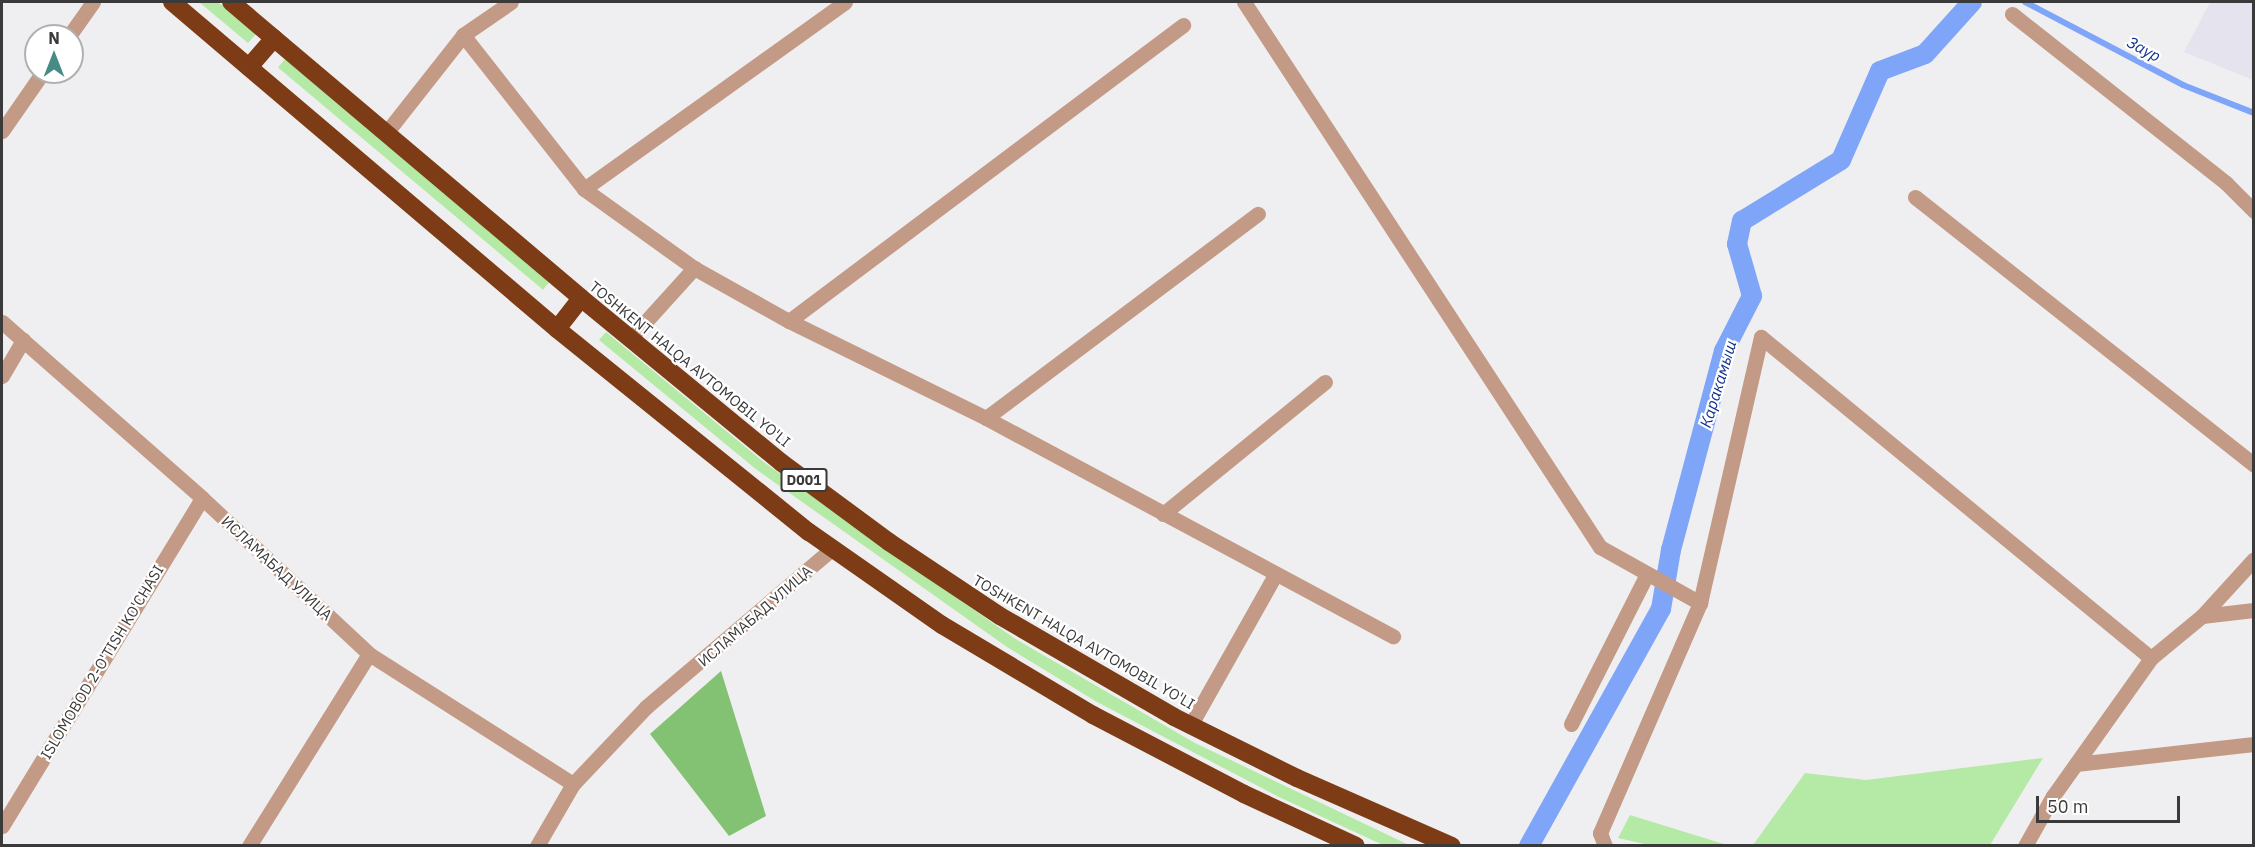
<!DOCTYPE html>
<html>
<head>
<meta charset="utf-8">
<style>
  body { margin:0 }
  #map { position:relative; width:2255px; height:847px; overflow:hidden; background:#efeff1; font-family:"IBM Plex Sans",sans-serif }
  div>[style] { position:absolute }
  .built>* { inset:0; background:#e5e4ee }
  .green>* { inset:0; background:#b4eaa6; transform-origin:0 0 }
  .forest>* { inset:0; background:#82c272 }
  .stream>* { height:6px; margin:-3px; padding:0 3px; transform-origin:3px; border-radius:3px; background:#7fa5f8 }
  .canal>* { height:20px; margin:-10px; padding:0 10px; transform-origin:10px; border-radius:10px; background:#7fa5f8 }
  .minor>* { height:15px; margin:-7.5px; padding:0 7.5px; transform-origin:7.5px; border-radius:7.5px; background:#c39a85 }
  .highway>* { height:18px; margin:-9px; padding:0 9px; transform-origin:9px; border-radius:9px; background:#7d3c15 }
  span { translate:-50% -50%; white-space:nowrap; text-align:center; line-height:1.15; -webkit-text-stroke:4.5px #fff; paint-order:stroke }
  .shield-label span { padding:2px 4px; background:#fff; border:2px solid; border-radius:4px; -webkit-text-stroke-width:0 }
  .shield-label { font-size:14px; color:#3a3a3b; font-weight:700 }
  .street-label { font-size:15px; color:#3a3a3b }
  .water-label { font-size:16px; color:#10308d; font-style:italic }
  .frame { position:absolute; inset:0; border:3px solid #3a3a3b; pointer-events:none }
  .north { position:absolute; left:24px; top:24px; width:60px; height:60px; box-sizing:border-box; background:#fff; border:2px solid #b0b0b1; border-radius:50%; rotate:0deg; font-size:16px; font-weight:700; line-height:24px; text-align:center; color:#3a3a3b }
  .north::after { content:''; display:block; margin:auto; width:21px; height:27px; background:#468c84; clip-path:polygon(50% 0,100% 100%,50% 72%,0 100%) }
  .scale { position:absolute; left:2036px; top:796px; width:144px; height:27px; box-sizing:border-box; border:3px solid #3a3a3b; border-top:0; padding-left:8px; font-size:18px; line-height:21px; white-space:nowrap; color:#3a3a3b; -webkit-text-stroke:4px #fff; paint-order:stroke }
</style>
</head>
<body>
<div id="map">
  <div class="built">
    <i style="clip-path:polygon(2210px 2px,2253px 2px,2253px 80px,2184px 52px)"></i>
  </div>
  <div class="green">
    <i style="clip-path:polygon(199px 2px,218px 2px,256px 34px,248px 43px)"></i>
    <i style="left:285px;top:59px;width:346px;height:11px;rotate:40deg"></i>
    <i style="clip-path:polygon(606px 332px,765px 463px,1014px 638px,1195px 743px,1409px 845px,1383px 845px,1279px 797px,1097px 702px,1007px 647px,757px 470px,599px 340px)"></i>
    <i style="clip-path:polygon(2043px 758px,1990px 845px,1753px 845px,1805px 773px,1866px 780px)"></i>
    <i style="clip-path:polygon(1630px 815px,1727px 845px,1649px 845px,1618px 838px)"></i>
  </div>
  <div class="forest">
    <i style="clip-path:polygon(721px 671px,766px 816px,729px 836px,650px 734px)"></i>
  </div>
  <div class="stream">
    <i style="left:2025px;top:2px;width:178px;rotate:27.7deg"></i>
    <i style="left:2183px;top:85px;width:76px;rotate:21.5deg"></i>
  </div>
  <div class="canal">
    <i style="left:1529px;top:846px;width:271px;rotate:-60.9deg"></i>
    <i style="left:1661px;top:609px;width:60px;rotate:-80.4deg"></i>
    <i style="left:1671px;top:550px;width:206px;rotate:-75.1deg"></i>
    <i style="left:1724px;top:351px;width:62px;rotate:-63deg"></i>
    <i style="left:1752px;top:296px;width:54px;rotate:-106.1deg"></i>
    <i style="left:1737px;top:244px;width:24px;rotate:-78deg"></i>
    <i style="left:1742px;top:221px;width:116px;rotate:-31.6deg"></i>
    <i style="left:1841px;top:160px;width:97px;rotate:-66.3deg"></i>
    <i style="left:1880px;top:71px;width:48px;rotate:-20.7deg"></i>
    <i style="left:1925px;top:54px;width:70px;rotate:-47.9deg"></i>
  </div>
  <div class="minor">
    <i style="left:1244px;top:2px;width:651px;rotate:56.85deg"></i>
    <i style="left:1600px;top:547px;width:115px;rotate:29.2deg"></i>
    <i style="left:2012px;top:14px;width:273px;rotate:38.3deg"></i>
    <i style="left:2226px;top:183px;width:40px;rotate:45deg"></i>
    <i style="left:463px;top:35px;width:196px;rotate:51.8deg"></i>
    <i style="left:584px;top:189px;width:135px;rotate:35.7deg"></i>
    <i style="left:694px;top:268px;width:109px;rotate:29.2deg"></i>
    <i style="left:789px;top:321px;width:220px;rotate:26.2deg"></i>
    <i style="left:986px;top:418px;width:462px;rotate:28.2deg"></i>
    <i style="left:69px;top:36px;width:42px;rotate:-54.8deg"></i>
    <i style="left:2px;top:131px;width:72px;rotate:-55.2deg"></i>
    <i style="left:386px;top:133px;width:125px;rotate:-51.8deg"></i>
    <i style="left:463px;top:35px;width:58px;rotate:-34.5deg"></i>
    <i style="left:584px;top:189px;width:321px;rotate:-35.6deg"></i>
    <i style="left:1915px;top:197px;width:432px;rotate:38.3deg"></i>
    <i style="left:789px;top:321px;width:493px;rotate:-36.9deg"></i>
    <i style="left:2px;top:322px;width:266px;rotate:41.3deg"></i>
    <i style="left:202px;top:498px;width:229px;rotate:43deg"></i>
    <i style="left:369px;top:654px;width:242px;rotate:32.5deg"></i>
    <i style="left:638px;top:330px;width:84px;rotate:-47.9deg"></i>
    <i style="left:2px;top:376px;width:42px;rotate:-59.7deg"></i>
    <i style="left:986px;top:418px;width:340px;rotate:-36.9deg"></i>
    <i style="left:1163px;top:514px;width:209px;rotate:-39.2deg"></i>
    <i style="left:2202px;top:616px;width:52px;rotate:-6.6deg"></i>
    <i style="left:1571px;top:724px;width:166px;rotate:-63.1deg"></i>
    <i style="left:1190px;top:726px;width:173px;rotate:-60.6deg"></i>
    <i style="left:2076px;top:764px;width:179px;rotate:-6.4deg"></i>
    <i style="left:2px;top:826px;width:384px;rotate:-58.6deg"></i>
    <i style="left:249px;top:846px;width:226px;rotate:-58deg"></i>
    <i style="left:537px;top:846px;width:72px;rotate:-59.9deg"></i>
    <i style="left:573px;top:784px;width:106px;rotate:-46.5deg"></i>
    <i style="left:646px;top:707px;width:245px;rotate:-40.4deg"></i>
    <i style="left:1605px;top:846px;width:14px;rotate:-111deg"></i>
    <i style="left:1600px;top:833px;width:251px;rotate:-66.5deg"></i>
    <i style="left:1700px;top:603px;width:273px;rotate:-77.1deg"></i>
    <i style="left:1761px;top:337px;width:505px;rotate:39.46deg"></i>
    <i style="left:2025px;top:846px;width:57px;rotate:-60.8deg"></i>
    <i style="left:2053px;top:796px;width:169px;rotate:-54.6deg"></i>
    <i style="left:2151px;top:658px;width:66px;rotate:-39.5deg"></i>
    <i style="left:2202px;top:616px;width:77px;rotate:-47.6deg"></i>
  </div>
  <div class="highway">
    <i style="left:172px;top:2px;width:505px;rotate:40.34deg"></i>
    <i style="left:557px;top:329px;width:324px;rotate:38.9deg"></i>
    <i style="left:809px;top:532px;width:162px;rotate:35deg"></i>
    <i style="left:942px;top:625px;width:176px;rotate:30.8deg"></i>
    <i style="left:1093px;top:715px;width:170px;rotate:27.6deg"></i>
    <i style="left:1244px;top:794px;width:123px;rotate:24.9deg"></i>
    <i style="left:231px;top:2px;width:458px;rotate:40.2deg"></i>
    <i style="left:581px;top:298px;width:260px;rotate:39.4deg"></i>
    <i style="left:782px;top:463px;width:133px;rotate:36.4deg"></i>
    <i style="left:889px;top:542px;width:133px;rotate:33.7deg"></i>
    <i style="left:1000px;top:616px;width:201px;rotate:30.1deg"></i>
    <i style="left:1174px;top:717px;width:137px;rotate:26.4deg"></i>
    <i style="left:1297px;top:778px;width:169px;rotate:23.7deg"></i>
    <i style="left:249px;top:67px;width:38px;rotate:-49deg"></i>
    <i style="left:557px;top:329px;width:39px;rotate:-52deg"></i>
  </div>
  <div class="shield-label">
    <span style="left:804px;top:480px">D001</span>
  </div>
  <div class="street-label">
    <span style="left:690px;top:364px;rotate:39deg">TOSHKENT HALQA AVTOMOBIL YO'LI</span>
    <span style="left:277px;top:568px;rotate:43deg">ИСЛАМАБАД УЛИЦА</span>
    <span style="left:755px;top:616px;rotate:-41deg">ИСЛАМАБАД УЛИЦА</span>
    <span style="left:1084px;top:642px;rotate:30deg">TOSHKENT HALQA AVTOMOBIL YO'LI</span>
    <span style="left:102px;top:662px;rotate:-59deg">ISLOMOBOD 2-O'TISH KO'CHASI</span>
  </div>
  <div class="water-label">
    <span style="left:2144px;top:49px;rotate:28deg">Заур</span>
    <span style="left:1718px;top:384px;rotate:-73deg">Каракамыш</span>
  </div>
  <div class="frame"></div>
  <div class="north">N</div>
  <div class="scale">50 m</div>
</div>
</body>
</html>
